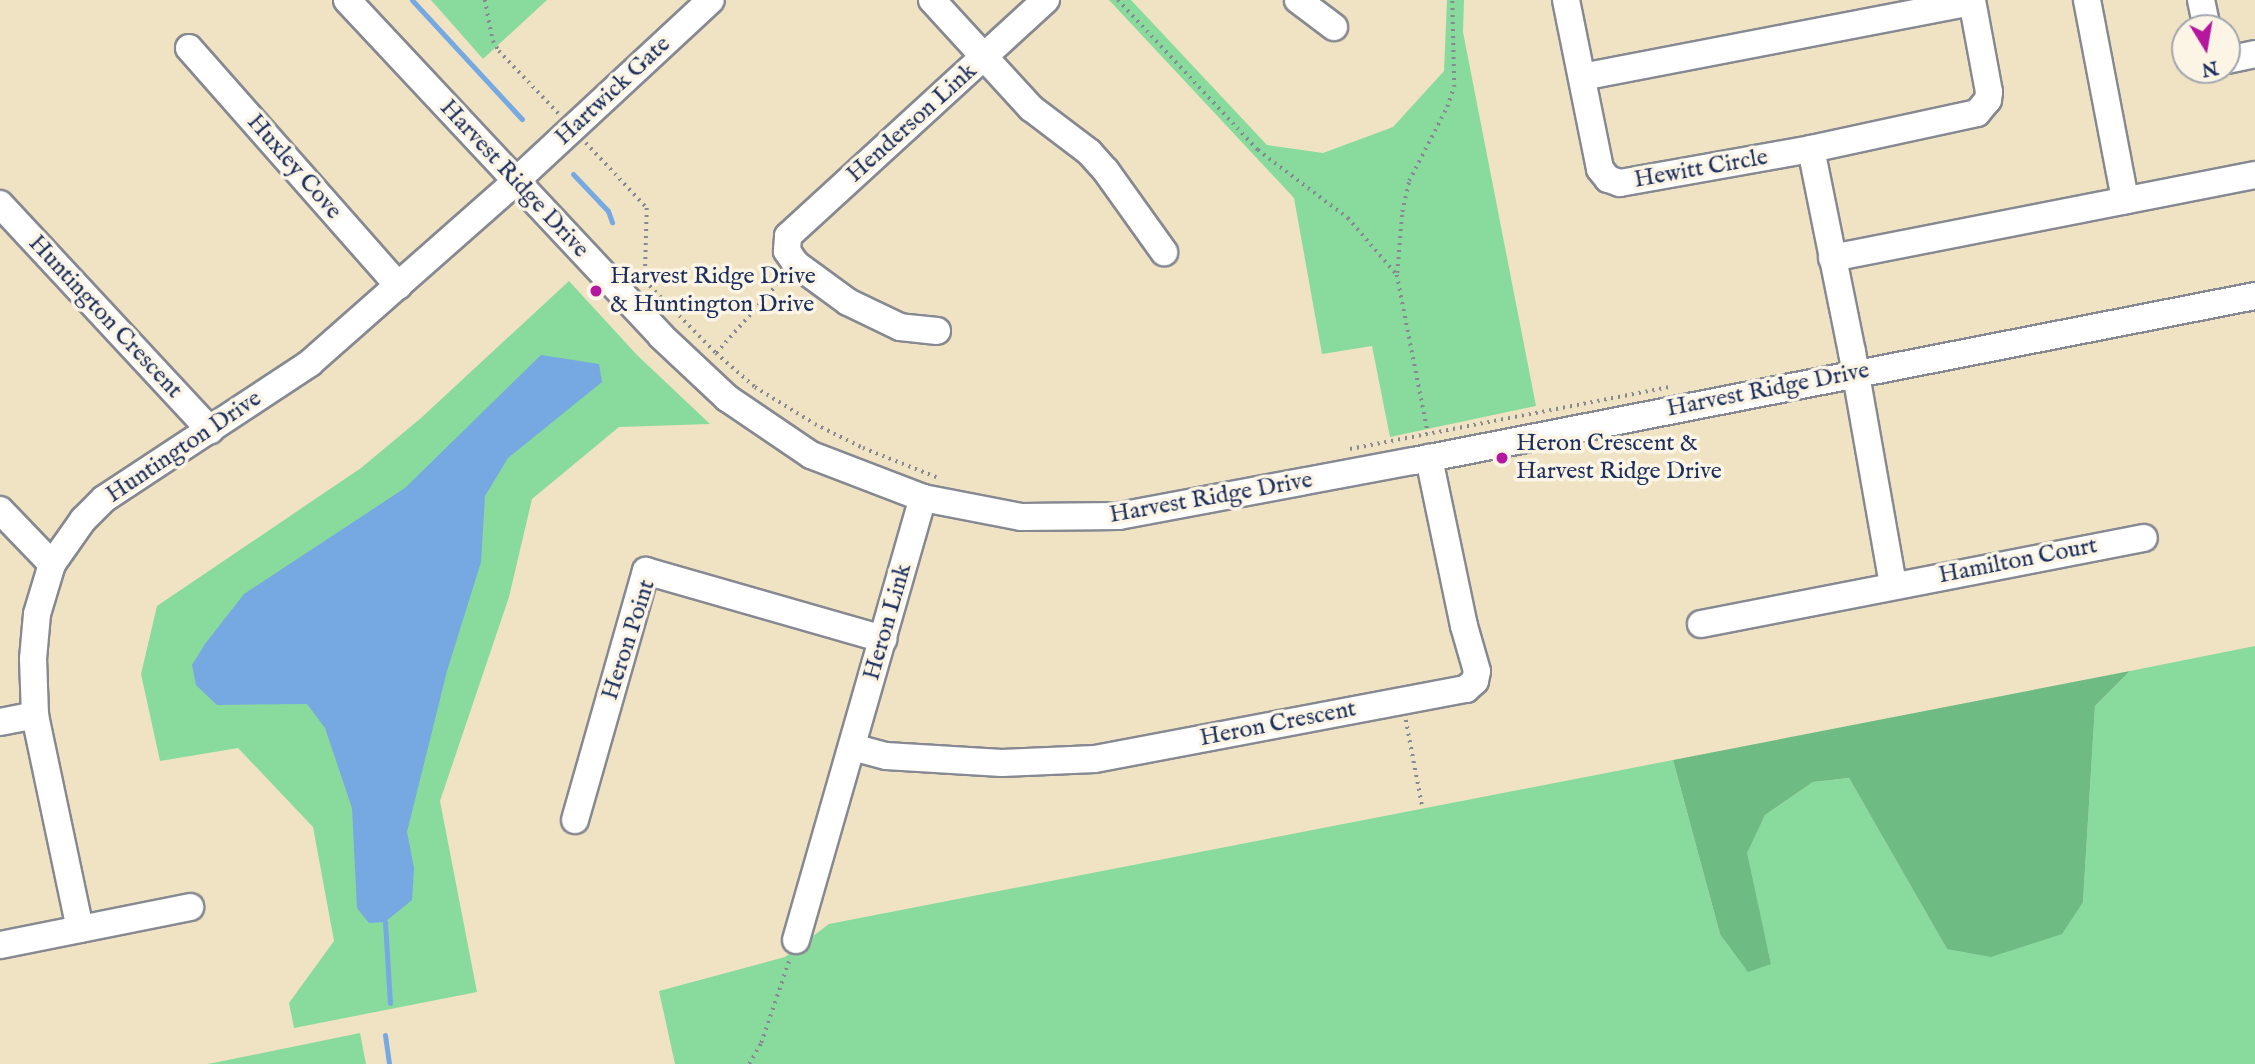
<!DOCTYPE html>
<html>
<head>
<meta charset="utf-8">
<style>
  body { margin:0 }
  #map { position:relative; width:2255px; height:1064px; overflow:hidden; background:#f0e3c4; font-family:"IM FELL English",serif }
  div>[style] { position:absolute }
  .green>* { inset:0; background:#88db9d }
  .forest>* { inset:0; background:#6ebb84 }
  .water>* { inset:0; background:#76a8e1 }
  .stream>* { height:5px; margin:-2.5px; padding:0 2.5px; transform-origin:2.5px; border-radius:2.5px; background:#76a8e1 }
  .path>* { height:3.5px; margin-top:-1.75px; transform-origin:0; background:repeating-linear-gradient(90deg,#868991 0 2px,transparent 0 7px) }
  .roads { filter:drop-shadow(2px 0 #868991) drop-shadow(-2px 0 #868991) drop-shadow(0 2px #868991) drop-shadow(0 -2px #868991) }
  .minor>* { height:26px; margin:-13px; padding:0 13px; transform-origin:13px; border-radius:13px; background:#fff }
  .dots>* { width:19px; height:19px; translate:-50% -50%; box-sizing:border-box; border:4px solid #fcf5e5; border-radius:50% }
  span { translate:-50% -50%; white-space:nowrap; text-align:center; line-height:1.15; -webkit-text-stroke:7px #fcf5e5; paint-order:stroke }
  .street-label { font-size:24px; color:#1b2f5e }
  .poi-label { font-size:24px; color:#1b2f5e }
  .left { translate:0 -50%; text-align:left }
  .north { position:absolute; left:2171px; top:14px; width:70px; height:70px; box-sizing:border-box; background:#fcf5e5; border:2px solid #a2a6af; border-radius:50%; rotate:169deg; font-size:19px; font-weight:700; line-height:28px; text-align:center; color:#1b2f5e }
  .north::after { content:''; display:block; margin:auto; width:24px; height:32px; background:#b5179e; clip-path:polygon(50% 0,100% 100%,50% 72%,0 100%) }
</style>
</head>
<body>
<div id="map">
  <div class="green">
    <i style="clip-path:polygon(431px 0,547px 0,483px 59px)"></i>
    <i style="clip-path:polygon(1109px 0,1131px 0,1267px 145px,1323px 153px,1393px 127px,1444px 71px,1447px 0,1464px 0,1463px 32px,1536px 406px,1390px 437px,1372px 346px,1322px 354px,1294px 198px)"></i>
    <i style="clip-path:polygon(569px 281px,637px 355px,710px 424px,619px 427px,532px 499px,509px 597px,440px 801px,477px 992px,294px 1028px,289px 1003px,334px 941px,313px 827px,238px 748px,160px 761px,141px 674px,157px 606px,361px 468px,421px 418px)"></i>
    <i style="clip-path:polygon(2255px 646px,2255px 1064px,675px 1064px,659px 991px,785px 957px,829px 924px,1673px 760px,1720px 934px,1771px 964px,1746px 853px,1765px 815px,1813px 782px,1849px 778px,1947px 949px,2083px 902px,2095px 706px,2130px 671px)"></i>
    <i style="clip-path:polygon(360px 1033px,366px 1064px,207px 1064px,213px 1063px)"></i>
  </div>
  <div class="forest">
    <i style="clip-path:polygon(2130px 671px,2095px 706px,2083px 902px,2062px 934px,1991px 957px,1947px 949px,1849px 778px,1813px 782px,1765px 815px,1747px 853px,1771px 964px,1748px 972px,1720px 934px,1673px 760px)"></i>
  </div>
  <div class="water">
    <i style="clip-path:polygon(541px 355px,599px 364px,602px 382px,508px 458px,485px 496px,481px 562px,447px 671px,407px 832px,414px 868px,412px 900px,385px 922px,369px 923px,357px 908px,352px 808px,325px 728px,307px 704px,217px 705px,196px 685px,192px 665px,205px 644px,244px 594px,405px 488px)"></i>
  </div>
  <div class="stream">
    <i style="left:412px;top:0;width:162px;rotate:47.3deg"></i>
    <i style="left:573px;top:174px;width:51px;rotate:46.6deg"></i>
    <i style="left:608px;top:211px;width:12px;rotate:70deg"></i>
    <i style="left:385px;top:922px;width:81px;rotate:86.5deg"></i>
    <i style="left:385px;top:1035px;width:29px;rotate:82deg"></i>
  </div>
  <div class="path">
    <i style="left:485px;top:0;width:42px;rotate:79deg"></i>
    <i style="left:493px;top:41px;width:12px;rotate:59deg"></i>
    <i style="left:499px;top:51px;width:88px;rotate:46.4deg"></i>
    <i style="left:1118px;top:0;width:205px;rotate:47deg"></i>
    <i style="left:1258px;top:150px;width:113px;rotate:37.1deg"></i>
    <i style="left:1348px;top:218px;width:75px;rotate:49.3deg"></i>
    <i style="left:1397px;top:275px;width:161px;rotate:78.9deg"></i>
    <i style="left:586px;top:143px;width:89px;rotate:46.8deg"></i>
    <i style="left:647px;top:208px;width:73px;rotate:91.6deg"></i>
    <i style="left:645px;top:281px;width:101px;rotate:45.4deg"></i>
    <i style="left:716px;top:353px;width:52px;rotate:41.1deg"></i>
    <i style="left:755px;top:387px;width:70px;rotate:31.7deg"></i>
    <i style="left:815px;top:424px;width:54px;rotate:26.6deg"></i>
    <i style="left:863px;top:448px;width:79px;rotate:21.7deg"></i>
    <i style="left:1397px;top:273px;width:61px;rotate:-85.3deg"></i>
    <i style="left:1402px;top:212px;width:32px;rotate:-77deg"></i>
    <i style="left:1409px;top:181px;width:83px;rotate:-62.8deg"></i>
    <i style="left:1447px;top:107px;width:21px;rotate:-71deg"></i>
    <i style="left:1454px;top:87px;width:87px;rotate:-91.3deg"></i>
    <i style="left:716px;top:353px;width:99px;rotate:-48.3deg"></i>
    <i style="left:1350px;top:449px;width:324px;rotate:-11deg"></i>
    <i style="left:1406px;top:720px;width:86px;rotate:79.3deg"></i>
    <i style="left:749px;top:1064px;width:24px;rotate:-60deg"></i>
    <i style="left:761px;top:1043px;width:90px;rotate:-71.2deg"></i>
  </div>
  <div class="roads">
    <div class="minor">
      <i style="left:347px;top:0;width:460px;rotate:46.9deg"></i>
      <i style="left:661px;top:336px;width:91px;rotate:43.2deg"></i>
      <i style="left:727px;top:398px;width:102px;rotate:34.2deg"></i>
      <i style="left:811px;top:455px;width:120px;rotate:21deg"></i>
      <i style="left:923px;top:498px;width:100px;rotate:11deg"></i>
      <i style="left:1021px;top:517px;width:98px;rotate:-0.6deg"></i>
      <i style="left:1119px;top:516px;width:300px;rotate:-10.6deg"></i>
      <i style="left:1414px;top:461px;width:857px;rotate:-11.1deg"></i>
      <i style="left:932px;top:0;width:147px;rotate:47.5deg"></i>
      <i style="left:1031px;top:108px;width:73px;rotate:37.2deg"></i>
      <i style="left:1089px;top:152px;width:25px;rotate:48deg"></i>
      <i style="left:1106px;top:171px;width:100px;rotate:54.4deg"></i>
      <i style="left:1298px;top:0;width:45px;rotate:36.9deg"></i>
      <i style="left:1566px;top:0;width:172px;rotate:78.6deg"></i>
      <i style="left:1600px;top:169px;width:13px;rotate:51deg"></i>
      <i style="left:1608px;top:179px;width:13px;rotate:18deg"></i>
      <i style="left:1620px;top:183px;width:194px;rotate:-10.1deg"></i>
      <i style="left:1811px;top:149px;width:170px;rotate:-12.2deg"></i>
      <i style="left:1977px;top:113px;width:17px;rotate:-50deg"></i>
      <i style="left:1988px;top:100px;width:8px;rotate:-83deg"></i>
      <i style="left:1989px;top:92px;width:94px;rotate:-100.5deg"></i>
      <i style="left:2087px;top:0;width:204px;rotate:79.2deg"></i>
      <i style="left:2201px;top:0;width:29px;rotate:78deg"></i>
      <i style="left:189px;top:48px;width:317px;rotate:48.6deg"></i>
      <i style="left:2227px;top:60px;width:29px;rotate:-12deg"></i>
      <i style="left:1582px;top:77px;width:397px;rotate:-10.9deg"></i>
      <i style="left:1811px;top:149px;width:207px;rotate:78.6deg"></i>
      <i style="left:1852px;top:352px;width:236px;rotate:80deg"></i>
      <i style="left:0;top:204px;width:309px;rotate:47.1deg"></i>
      <i style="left:1832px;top:258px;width:431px;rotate:-11.1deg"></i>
      <i style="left:937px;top:331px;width:37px;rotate:-174deg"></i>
      <i style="left:900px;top:327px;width:58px;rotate:-154.3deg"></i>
      <i style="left:848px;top:302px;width:64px;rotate:-143.8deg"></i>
      <i style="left:796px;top:264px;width:16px;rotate:-125deg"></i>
      <i style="left:787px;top:251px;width:15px;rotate:-86deg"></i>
      <i style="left:788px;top:236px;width:350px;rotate:-42.5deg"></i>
      <i style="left:0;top:510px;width:75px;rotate:46.1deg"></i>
      <i style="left:1701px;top:624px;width:451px;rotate:-11deg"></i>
      <i style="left:0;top:722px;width:36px;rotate:-11deg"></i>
      <i style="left:852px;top:747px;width:35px;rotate:15deg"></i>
      <i style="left:886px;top:756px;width:116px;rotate:3.5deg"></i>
      <i style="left:1002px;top:763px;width:93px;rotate:-2.5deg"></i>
      <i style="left:1095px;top:759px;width:378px;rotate:-10.7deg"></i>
      <i style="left:1466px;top:689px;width:12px;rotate:-42deg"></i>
      <i style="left:1475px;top:681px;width:10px;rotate:-79deg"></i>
      <i style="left:1477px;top:671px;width:47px;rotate:-106.1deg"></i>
      <i style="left:1464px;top:626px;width:172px;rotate:-101.8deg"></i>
      <i style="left:575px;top:820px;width:259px;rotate:-74.1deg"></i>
      <i style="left:646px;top:571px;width:247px;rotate:16deg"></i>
      <i style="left:80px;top:929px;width:219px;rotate:-101.9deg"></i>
      <i style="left:35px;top:715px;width:56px;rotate:-92deg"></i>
      <i style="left:33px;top:659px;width:45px;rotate:-84.9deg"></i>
      <i style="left:37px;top:614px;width:52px;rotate:-73.3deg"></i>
      <i style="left:52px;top:564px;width:54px;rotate:-54.8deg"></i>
      <i style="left:83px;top:520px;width:30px;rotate:-45deg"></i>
      <i style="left:104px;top:499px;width:247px;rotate:-33.4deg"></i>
      <i style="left:310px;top:363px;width:273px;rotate:-41.4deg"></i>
      <i style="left:515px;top:182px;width:267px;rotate:-42.9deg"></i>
      <i style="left:796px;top:940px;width:460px;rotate:-74deg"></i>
      <i style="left:0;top:945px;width:194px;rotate:-11.3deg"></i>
    </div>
  </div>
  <div class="dots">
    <i style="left:596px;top:291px;background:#b5179e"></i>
    <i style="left:1502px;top:458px;background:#b5179e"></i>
  </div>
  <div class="street-label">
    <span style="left:613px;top:91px;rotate:-43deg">Hartwick Gate</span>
    <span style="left:912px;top:123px;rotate:-42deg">Henderson Link</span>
    <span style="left:294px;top:167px;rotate:49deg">Huxley Cove</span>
    <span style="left:1701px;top:169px;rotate:-10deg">Hewitt Circle</span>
    <span style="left:514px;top:179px;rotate:47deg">Harvest Ridge Drive</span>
    <span style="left:105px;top:317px;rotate:47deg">Huntington Crescent</span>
    <span style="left:1768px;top:390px;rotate:-11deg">Harvest Ridge Drive</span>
    <span style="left:184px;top:447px;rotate:-34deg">Huntington Drive</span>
    <span style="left:1211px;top:498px;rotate:-10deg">Harvest Ridge Drive</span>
    <span style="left:2018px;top:561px;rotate:-11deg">Hamilton Court</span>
    <span style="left:888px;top:622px;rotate:-74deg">Heron Link</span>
    <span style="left:629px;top:640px;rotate:-72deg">Heron Point</span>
    <span style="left:1278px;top:724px;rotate:-11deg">Heron Crescent</span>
  </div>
  <div class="poi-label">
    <span class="left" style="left:610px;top:291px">Harvest Ridge Drive<br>&amp; Huntington Drive</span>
    <span class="left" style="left:1516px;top:458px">Heron Crescent &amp;<br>Harvest Ridge Drive</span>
  </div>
  <div class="north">N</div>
</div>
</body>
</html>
